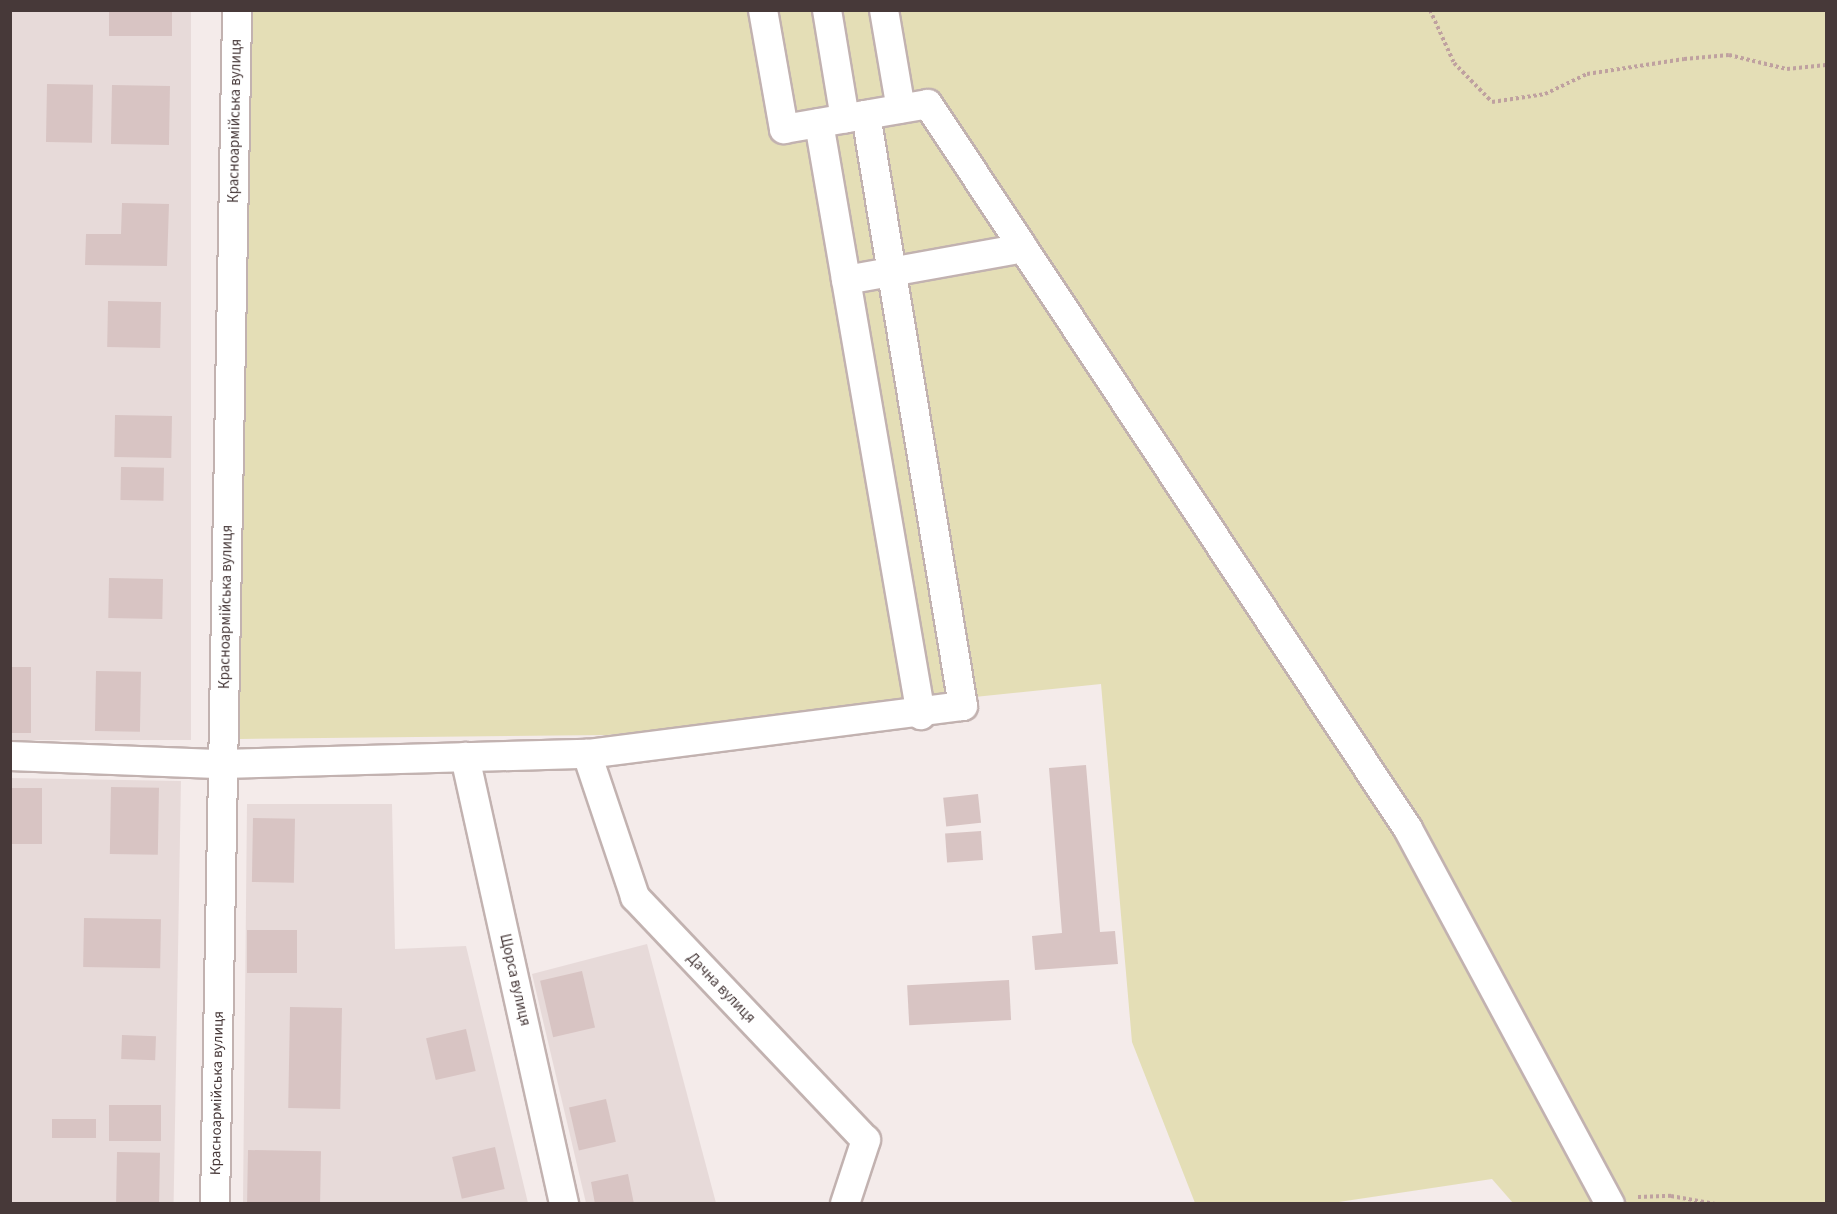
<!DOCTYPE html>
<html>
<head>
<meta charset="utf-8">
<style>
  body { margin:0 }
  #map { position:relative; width:1837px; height:1214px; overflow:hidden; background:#f4ebea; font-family:"Source Sans 3",sans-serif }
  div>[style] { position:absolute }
  .residential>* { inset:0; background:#e7dad9; transform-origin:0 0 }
  .green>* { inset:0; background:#e4deb6 }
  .building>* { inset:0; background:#d8c4c3; transform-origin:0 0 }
  .path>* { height:4px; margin-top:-2px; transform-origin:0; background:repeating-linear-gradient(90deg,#bfa1a0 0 3px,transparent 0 6px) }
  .roads { filter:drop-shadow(2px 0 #c2b2b0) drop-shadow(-2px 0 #c2b2b0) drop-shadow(0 2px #c2b2b0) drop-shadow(0 -2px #c2b2b0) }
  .minor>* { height:28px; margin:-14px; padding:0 14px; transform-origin:14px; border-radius:14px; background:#fff }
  span { translate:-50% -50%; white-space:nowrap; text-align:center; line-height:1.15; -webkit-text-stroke:4.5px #fff; paint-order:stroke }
  .street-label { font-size:15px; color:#473939 }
  .frame { position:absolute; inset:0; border:12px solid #473939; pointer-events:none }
</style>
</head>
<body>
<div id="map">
  <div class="residential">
    <i style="left:11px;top:11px;width:180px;height:729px"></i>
    <i style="left:11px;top:778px;width:170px;height:426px;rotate:1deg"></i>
    <i style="clip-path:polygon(247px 804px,392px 804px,395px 949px,466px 946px,528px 1203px,243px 1204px)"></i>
    <i style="clip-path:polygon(647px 944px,716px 1203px,586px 1203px,532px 974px)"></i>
  </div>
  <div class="green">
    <i style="clip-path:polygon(249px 11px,1826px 11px,1826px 1203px,1513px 1203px,1492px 1179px,1332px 1203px,1195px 1203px,1132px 1042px,1101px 684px,607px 735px,239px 739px)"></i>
  </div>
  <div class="building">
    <i style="left:109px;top:10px;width:63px;height:26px"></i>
    <i style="left:47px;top:84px;width:46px;height:58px;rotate:1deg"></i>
    <i style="left:112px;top:85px;width:58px;height:59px;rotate:1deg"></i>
    <i style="clip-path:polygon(122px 203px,169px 204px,167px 266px,85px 265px,86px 234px,121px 234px)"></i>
    <i style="left:108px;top:301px;width:53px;height:46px;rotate:1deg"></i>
    <i style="left:115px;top:415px;width:57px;height:42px;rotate:1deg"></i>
    <i style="left:121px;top:467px;width:43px;height:33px;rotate:1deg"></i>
    <i style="left:109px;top:578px;width:54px;height:40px;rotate:1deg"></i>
    <i style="left:10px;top:667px;width:21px;height:66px"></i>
    <i style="left:96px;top:671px;width:45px;height:60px;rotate:1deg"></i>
    <i style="clip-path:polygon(1086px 765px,1100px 932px,1115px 931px,1118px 964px,1035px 970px,1032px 936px,1062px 933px,1049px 768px)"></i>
    <i style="left:111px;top:787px;width:48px;height:67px;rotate:1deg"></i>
    <i style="left:10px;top:788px;width:32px;height:56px"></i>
    <i style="left:978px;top:794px;width:29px;height:35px;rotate:84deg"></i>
    <i style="left:253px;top:818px;width:42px;height:64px;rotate:1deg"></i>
    <i style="left:981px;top:831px;width:29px;height:36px;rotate:86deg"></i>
    <i style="left:84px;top:918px;width:77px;height:49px;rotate:1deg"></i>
    <i style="left:247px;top:930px;width:50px;height:43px"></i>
    <i style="left:582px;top:971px;width:58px;height:43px;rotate:77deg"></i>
    <i style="left:1009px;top:980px;width:40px;height:102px;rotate:87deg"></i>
    <i style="left:290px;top:1007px;width:52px;height:101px;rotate:1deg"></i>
    <i style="left:466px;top:1029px;width:43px;height:41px;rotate:77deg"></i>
    <i style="left:122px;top:1035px;width:34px;height:24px;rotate:2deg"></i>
    <i style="left:606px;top:1099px;width:44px;height:38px;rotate:77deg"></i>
    <i style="left:109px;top:1105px;width:52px;height:36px"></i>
    <i style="left:52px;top:1119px;width:44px;height:19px"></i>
    <i style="left:495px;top:1147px;width:43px;height:44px;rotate:77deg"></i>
    <i style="left:248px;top:1150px;width:73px;height:54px;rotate:1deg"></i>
    <i style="left:117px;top:1152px;width:43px;height:52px;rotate:1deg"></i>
    <i style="clip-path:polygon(628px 1174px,634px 1204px,595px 1204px,591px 1182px)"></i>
  </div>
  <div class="path">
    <i style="left:1430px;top:10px;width:58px;rotate:65.6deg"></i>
    <i style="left:1454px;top:63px;width:54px;rotate:45.7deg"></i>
    <i style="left:1492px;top:102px;width:54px;rotate:-8.6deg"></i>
    <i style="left:1545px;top:94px;width:47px;rotate:-25.5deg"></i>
    <i style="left:1587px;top:74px;width:98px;rotate:-8.8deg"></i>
    <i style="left:1684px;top:59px;width:45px;rotate:-5.1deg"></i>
    <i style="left:1729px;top:55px;width:60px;rotate:13.6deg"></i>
    <i style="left:1787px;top:69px;width:39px;rotate:-6deg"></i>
    <i style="left:1638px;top:1197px;width:33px;rotate:-2deg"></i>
    <i style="left:1671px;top:1196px;width:45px;rotate:10.3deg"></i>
  </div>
  <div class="roads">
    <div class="minor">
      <i style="left:763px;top:10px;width:121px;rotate:80deg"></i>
      <i style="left:784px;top:129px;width:146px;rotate:-9.8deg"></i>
      <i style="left:928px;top:104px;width:869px;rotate:56.49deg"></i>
      <i style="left:1408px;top:829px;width:426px;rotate:61.7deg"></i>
      <i style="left:827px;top:10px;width:110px;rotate:80.6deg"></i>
      <i style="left:884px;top:10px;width:100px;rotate:80.3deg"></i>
      <i style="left:819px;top:123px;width:601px;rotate:80.22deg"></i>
      <i style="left:846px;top:280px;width:180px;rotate:-10.2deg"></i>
      <i style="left:587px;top:754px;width:151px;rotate:71.4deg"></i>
      <i style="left:635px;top:897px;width:335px;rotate:46.5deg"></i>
      <i style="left:866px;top:1140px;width:67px;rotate:108.2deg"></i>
      <i style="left:10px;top:756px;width:213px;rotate:2.2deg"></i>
      <i style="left:223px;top:764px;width:364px;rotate:-1.6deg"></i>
      <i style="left:587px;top:754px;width:379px;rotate:-7.3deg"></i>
      <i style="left:963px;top:706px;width:599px;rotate:-99.32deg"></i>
      <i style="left:465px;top:757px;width:458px;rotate:77.5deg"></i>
      <i style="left:215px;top:1204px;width:1194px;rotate:-88.94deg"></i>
    </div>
  </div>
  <div class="street-label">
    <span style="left:235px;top:121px;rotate:-89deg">Красноармійська вулиця</span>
    <span style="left:226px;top:607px;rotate:-89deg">Красноармійська вулиця</span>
    <span style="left:515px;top:980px;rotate:77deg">Щорса вулиця</span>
    <span style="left:721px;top:988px;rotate:46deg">Дачна вулиця</span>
    <span style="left:217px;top:1093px;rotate:-89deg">Красноармійська вулиця</span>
  </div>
  <div class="frame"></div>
</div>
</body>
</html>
